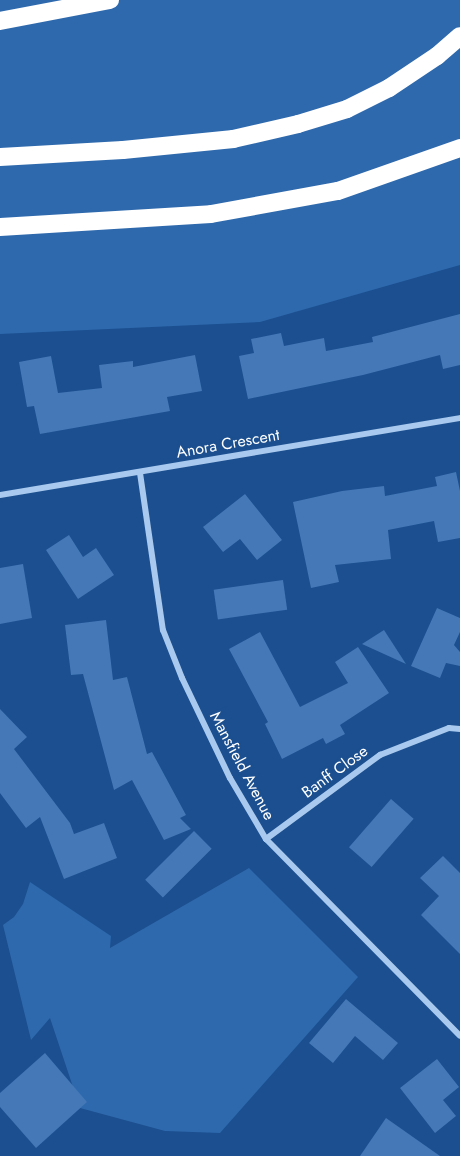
<!DOCTYPE html>
<html>
<head>
<meta charset="utf-8">
<style>
  body { margin:0 }
  #map { position:relative; width:460px; height:1156px; overflow:hidden; background:#1b4f8f; font-family:Jost,sans-serif }
  div>[style] { position:absolute }
  .green>* { inset:0; background:#2e69ad }
  .building>* { inset:0; background:#4478b7; transform-origin:0 0 }
  .street>* { height:6px; margin:-3px; padding:0 3px; transform-origin:3px; border-radius:3px; background:#a9c9ee }
  .highway>* { height:18px; margin:-9px; padding:0 9px; transform-origin:9px; border-radius:9px; background:#fff }
  span { translate:-50% -50%; white-space:nowrap; text-align:center; line-height:1.15; -webkit-text-stroke:5px #1b4f8f; paint-order:stroke }
  .street-label { font-size:16px; color:#fff }
</style>
</head>
<body>
<div id="map">
  <div class="green">
    <i style="clip-path:polygon(0 0,460px 0,460px 265px,260px 322px,0 334px)"></i>
    <i style="clip-path:polygon(249px 868px,358px 977px,220px 1133px,165px 1131px,80px 1108px,50px 1018px,31px 1040px,3px 925px,14px 917px,23px 904px,30px 882px,111px 936px,110px 948px)"></i>
  </div>
  <div class="building">
    <i style="clip-path:polygon(460px 314px,460px 365px,443px 369px,440px 355px,363px 375px,248px 399px,239px 356px,254px 353px,251px 339px,281px 333px,284px 346px,324px 338px,326px 351px,373px 342px,372px 337px)"></i>
    <i style="clip-path:polygon(195px 355px,202px 391px,167px 397px,170px 411px,40px 434px,34px 406px,27px 407px,19px 362px,51px 356px,58px 393px,102px 388px,99px 365px,133px 361px,133px 367px)"></i>
    <i style="clip-path:polygon(456px 472px,460px 491px,460px 538px,438px 542px,434px 521px,388px 530px,391px 559px,335px 565px,339px 582px,311px 588px,293px 502px,342px 491px,384px 486px,385px 496px,437px 486px,435px 477px)"></i>
    <i style="clip-path:polygon(245px 494px,282px 540px,257px 560px,240px 539px,223px 552px,203px 527px)"></i>
    <i style="clip-path:polygon(69px 535px,83px 557px,96px 548px,114px 575px,78px 599px,46px 550px)"></i>
    <i style="clip-path:polygon(23px 564px,32px 618px,0 624px,0 568px)"></i>
    <i style="left:283px;top:580px;width:30px;height:70px;rotate:82deg"></i>
    <i style="clip-path:polygon(437px 608px,460px 618px,460px 632px,454px 645px,460px 652px,460px 666px,446px 663px,440px 678px,411px 666px)"></i>
    <i style="clip-path:polygon(106px 620px,113px 680px,127px 677px,147px 754px,152px 752px,186px 815px,180px 818px,191px 829px,164px 840px,132px 780px,114px 790px,83px 674px,71px 675px,65px 625px)"></i>
    <i style="clip-path:polygon(384px 630px,406px 664px,362px 644px)"></i>
    <i style="clip-path:polygon(260px 632px,300px 707px,348px 683px,335px 662px,358px 647px,389px 693px,340px 725px,345px 734px,326px 744px,323px 738px,282px 759px,265px 724px,268px 722px,229px 649px)"></i>
    <i style="clip-path:polygon(0 709px,27px 737px,14px 749px,70px 823px,74px 834px,104px 823px,117px 858px,64px 879px,40px 817px,26px 828px,0 793px)"></i>
    <i style="left:391px;top:799px;width:30px;height:64px;rotate:41deg"></i>
    <i style="left:194px;top:831px;width:25px;height:69px;rotate:45deg"></i>
    <i style="clip-path:polygon(443px 856px,460px 873px,460px 954px,421px 915px,439px 896px,420px 878px)"></i>
    <i style="clip-path:polygon(346px 999px,398px 1043px,383px 1060px,355px 1036px,333px 1063px,309px 1043px)"></i>
    <i style="clip-path:polygon(45px 1053px,87px 1102px,36px 1148px,0 1107px,0 1093px)"></i>
    <i style="clip-path:polygon(437px 1059px,459px 1087px,443px 1100px,456px 1116px,435px 1133px,400px 1088px)"></i>
    <i style="clip-path:polygon(386px 1118px,440px 1156px,360px 1156px)"></i>
  </div>
  <div class="street">
    <i style="left:140px;top:473px;width:159px;rotate:81.7deg"></i>
    <i style="left:163px;top:630px;width:52px;rotate:68.4deg"></i>
    <i style="left:182px;top:678px;width:111px;rotate:64.4deg"></i>
    <i style="left:230px;top:778px;width:71px;rotate:59.5deg"></i>
    <i style="left:266px;top:839px;width:276px;rotate:45.4deg"></i>
    <i style="left:0;top:495px;width:466px;rotate:-9.5deg"></i>
    <i style="left:266px;top:839px;width:142px;rotate:-36.4deg"></i>
    <i style="left:380px;top:755px;width:74px;rotate:-21.4deg"></i>
    <i style="left:449px;top:728px;width:11px;rotate:5deg"></i>
  </div>
  <div class="highway">
    <i style="left:0;top:21px;width:112px;rotate:-10.8deg"></i>
    <i style="left:0;top:157px;width:123px;rotate:-3.3deg"></i>
    <i style="left:123px;top:150px;width:111px;rotate:-5.7deg"></i>
    <i style="left:233px;top:139px;width:67px;rotate:-13deg"></i>
    <i style="left:298px;top:124px;width:51px;rotate:-17deg"></i>
    <i style="left:347px;top:109px;width:47px;rotate:-26.6deg"></i>
    <i style="left:389px;top:88px;width:58px;rotate:-33.7deg"></i>
    <i style="left:437px;top:56px;width:30px;rotate:-41deg"></i>
    <i style="left:0;top:227px;width:211px;rotate:-3.5deg"></i>
    <i style="left:211px;top:214px;width:129px;rotate:-10.3deg"></i>
    <i style="left:338px;top:191px;width:129px;rotate:-19.4deg"></i>
  </div>
  <div class="street-label">
    <span style="left:228px;top:444px;rotate:-10deg">Anora Crescent</span>
    <span style="left:242px;top:766px;rotate:62deg">Mansfield Avenue</span>
    <span style="left:335px;top:772px;rotate:-36deg">Banff Close</span>
  </div>
</div>
</body>
</html>
